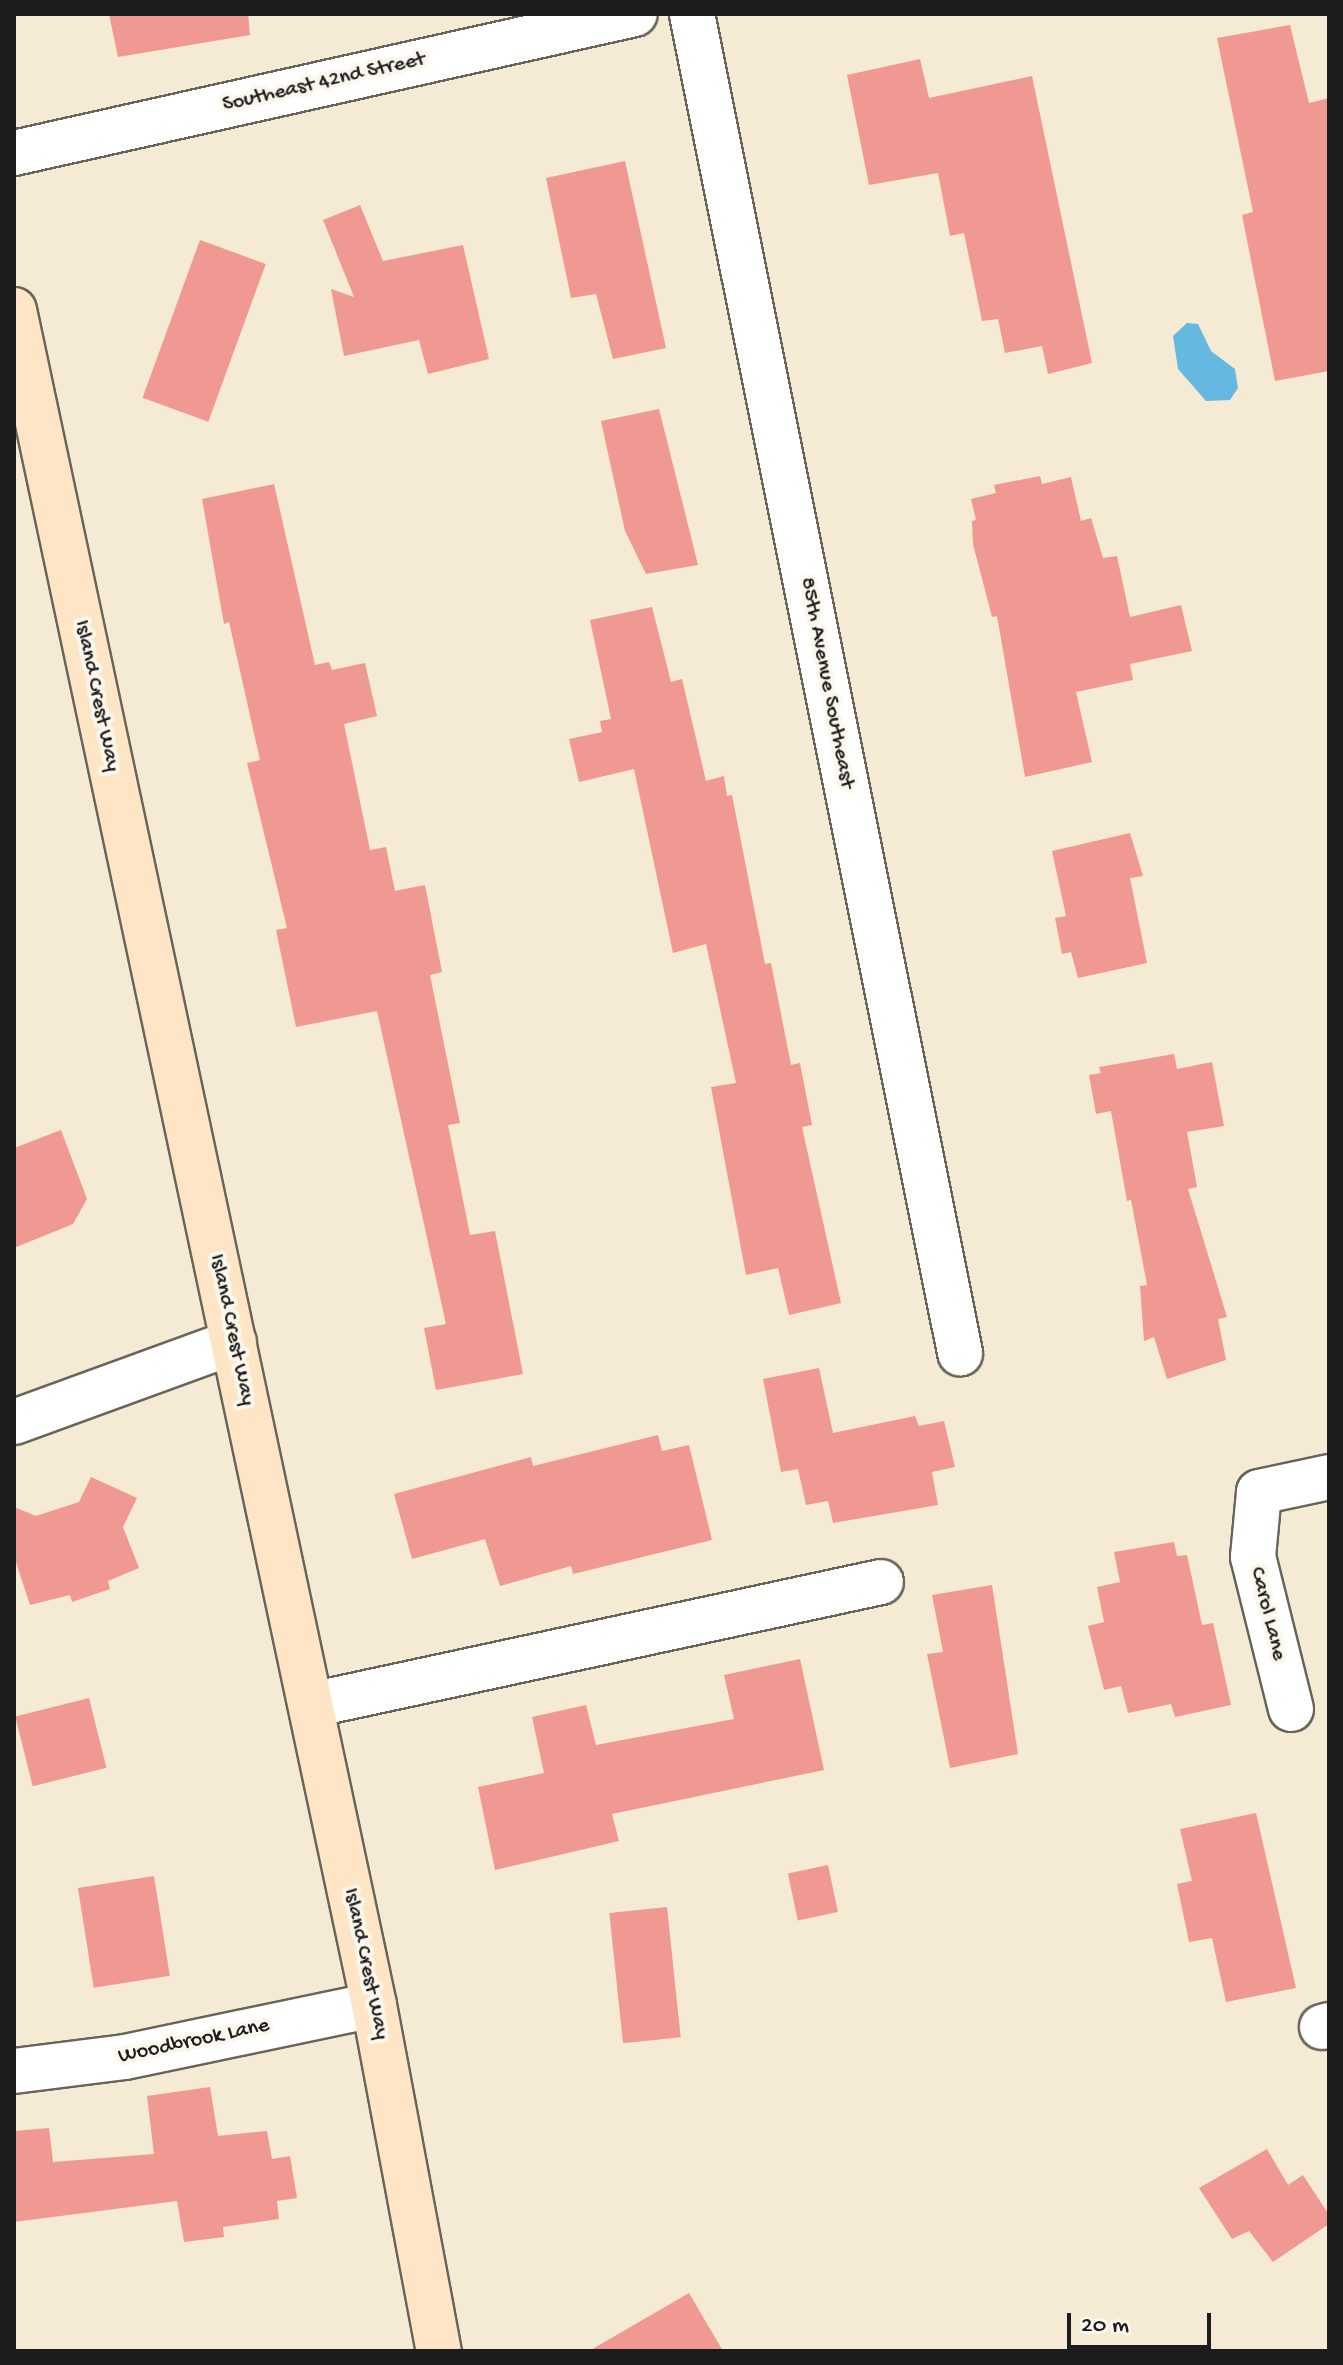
<!DOCTYPE html>
<html>
<head>
<meta charset="utf-8">
<style>
  body { margin:0 }
  #map { position:relative; width:1343px; height:2365px; overflow:hidden; background:#f5ead3; font-family:"Gochi Hand",sans-serif }
  div>[style] { position:absolute }
  .water>* { inset:0; background:#65b9e1 }
  .building>* { inset:0; background:#f09992; transform-origin:0 0 }
  .roads { filter:drop-shadow(2px 0 #68645c) drop-shadow(-2px 0 #68645c) drop-shadow(0 2px #68645c) drop-shadow(0 -2px #68645c) }
  .street>* { height:44px; margin:-22px; padding:0 22px; transform-origin:22px; border-radius:22px; background:#fff }
  .secondary>* { height:44px; margin:-22px; padding:0 22px; transform-origin:22px; border-radius:22px; background:#fde5c5 }
  span { translate:-50% -50%; white-space:nowrap; text-align:center; line-height:1.15; -webkit-text-stroke:8px #fbf7ec; paint-order:stroke }
  .street-label { font-size:22px; color:#1c1c1c }
  .frame { position:absolute; inset:0; border:16px solid #1c1c1c; pointer-events:none }
  .scale { position:absolute; left:1067px; top:2313px; width:144px; height:36px; box-sizing:border-box; border:4px solid #1c1c1c; border-top:0; padding-left:10px; font-size:24px; line-height:28px; white-space:nowrap; color:#1c1c1c; -webkit-text-stroke:6px #fbf7ec; paint-order:stroke }
</style>
</head>
<body>
<div id="map">
  <div class="water">
    <i style="clip-path:polygon(1187px 323px,1198px 324px,1211px 351px,1235px 369px,1238px 388px,1230px 400px,1206px 401px,1178px 369px,1173px 336px)"></i>
  </div>
  <div class="building">
    <i style="clip-path:polygon(109px 14px,248px 14px,250px 35px,118px 57px)"></i>
    <i style="clip-path:polygon(1290px 25px,1309px 103px,1329px 98px,1329px 371px,1275px 381px,1242px 215px,1253px 212px,1217px 38px)"></i>
    <i style="clip-path:polygon(920px 59px,929px 98px,1032px 76px,1092px 363px,1048px 374px,1042px 346px,1005px 353px,998px 319px,982px 321px,964px 233px,950px 236px,938px 173px,869px 185px,847px 75px)"></i>
    <i style="clip-path:polygon(625px 161px,666px 348px,613px 359px,596px 294px,571px 298px,546px 178px)"></i>
    <i style="clip-path:polygon(360px 205px,383px 261px,463px 245px,489px 359px,428px 374px,419px 340px,344px 356px,331px 289px,354px 297px,323px 220px)"></i>
    <i style="left:200px;top:240px;width:70px;height:168px;rotate:20deg"></i>
    <i style="clip-path:polygon(659px 409px,698px 565px,646px 574px,625px 531px,601px 421px)"></i>
    <i style="clip-path:polygon(1040px 476px,1042px 484px,1071px 477px,1081px 521px,1091px 518px,1103px 558px,1117px 556px,1130px 617px,1181px 605px,1192px 651px,1130px 664px,1133px 680px,1076px 692px,1092px 762px,1025px 777px,997px 616px,992px 617px,973px 544px,972px 521px,976px 520px,971px 499px,996px 493px,994px 485px)"></i>
    <i style="clip-path:polygon(274px 484px,315px 665px,329px 662px,332px 670px,365px 663px,377px 716px,344px 724px,370px 850px,386px 847px,395px 891px,425px 885px,442px 972px,430px 975px,460px 1123px,448px 1125px,470px 1235px,495px 1231px,523px 1374px,436px 1390px,424px 1328px,446px 1324px,377px 1011px,296px 1027px,276px 930px,287px 928px,247px 763px,260px 760px,229px 622px,224px 624px,202px 499px)"></i>
    <i style="clip-path:polygon(652px 607px,671px 682px,682px 679px,706px 781px,724px 776px,727px 796px,732px 795px,765px 964px,771px 963px,791px 1065px,800px 1063px,812px 1125px,802px 1127px,841px 1303px,789px 1315px,778px 1268px,746px 1275px,711px 1087px,736px 1083px,706px 944px,673px 953px,634px 769px,579px 782px,569px 739px,602px 732px,600px 721px,611px 719px,590px 620px)"></i>
    <i style="clip-path:polygon(1130px 833px,1143px 876px,1130px 878px,1147px 963px,1078px 978px,1071px 952px,1062px 954px,1055px 918px,1066px 916px,1052px 851px)"></i>
    <i style="clip-path:polygon(1174px 1054px,1177px 1069px,1212px 1062px,1224px 1126px,1187px 1132px,1197px 1187px,1188px 1189px,1227px 1317px,1218px 1319px,1226px 1360px,1167px 1379px,1154px 1337px,1144px 1341px,1140px 1286px,1147px 1285px,1131px 1200px,1127px 1201px,1111px 1111px,1096px 1114px,1089px 1075px,1101px 1073px,1099px 1067px)"></i>
    <i style="clip-path:polygon(61px 1130px,87px 1199px,73px 1224px,14px 1248px,14px 1148px)"></i>
    <i style="clip-path:polygon(819px 1368px,833px 1433px,915px 1416px,919px 1426px,944px 1421px,955px 1467px,932px 1472px,938px 1505px,833px 1523px,828px 1501px,806px 1505px,798px 1469px,781px 1472px,763px 1379px)"></i>
    <i style="clip-path:polygon(658px 1435px,662px 1451px,689px 1445px,712px 1540px,573px 1574px,571px 1566px,500px 1586px,485px 1539px,412px 1559px,394px 1494px,531px 1457px,533px 1466px)"></i>
    <i style="clip-path:polygon(91px 1477px,137px 1498px,123px 1527px,139px 1568px,108px 1581px,110px 1589px,72px 1602px,70px 1595px,30px 1605px,14px 1556px,14px 1507px,36px 1516px,79px 1502px)"></i>
    <i style="clip-path:polygon(1174px 1542px,1177px 1556px,1187px 1555px,1202px 1625px,1213px 1623px,1231px 1705px,1175px 1717px,1171px 1704px,1128px 1713px,1121px 1686px,1104px 1690px,1088px 1626px,1104px 1622px,1097px 1587px,1120px 1582px,1114px 1552px)"></i>
    <i style="clip-path:polygon(992px 1585px,1018px 1754px,950px 1768px,927px 1654px,943px 1652px,932px 1595px)"></i>
    <i style="clip-path:polygon(800px 1659px,824px 1770px,612px 1814px,619px 1841px,495px 1870px,478px 1787px,544px 1773px,532px 1717px,586px 1705px,596px 1745px,734px 1719px,724px 1675px)"></i>
    <i style="left:89px;top:1698px;width:72px;height:76px;rotate:76deg"></i>
    <i style="clip-path:polygon(1256px 1813px,1296px 1988px,1226px 2002px,1212px 1938px,1189px 1942px,1177px 1884px,1192px 1881px,1180px 1829px)"></i>
    <i style="left:828px;top:1865px;width:48px;height:41px;rotate:78deg"></i>
    <i style="left:154px;top:1876px;width:101px;height:77px;rotate:81deg"></i>
    <i style="left:667px;top:1907px;width:131px;height:58px;rotate:84deg"></i>
    <i style="clip-path:polygon(210px 2087px,218px 2136px,267px 2131px,272px 2159px,290px 2156px,297px 2198px,277px 2201px,279px 2219px,223px 2227px,224px 2237px,184px 2242px,177px 2201px,14px 2222px,14px 2131px,49px 2128px,53px 2162px,154px 2154px,147px 2096px)"></i>
    <i style="clip-path:polygon(1267px 2149px,1288px 2185px,1303px 2175px,1329px 2215px,1329px 2224px,1273px 2262px,1249px 2231px,1232px 2239px,1199px 2188px)"></i>
    <i style="clip-path:polygon(689px 2293px,723px 2351px,589px 2351px)"></i>
  </div>
  <div class="roads">
    <div class="street">
      <i style="left:692px;top:14px;width:1366px;rotate:78.68deg"></i>
      <i style="left:14px;top:153px;width:636px;rotate:-12.62deg"></i>
      <i style="left:14px;top:1422px;width:234px;rotate:-20deg"></i>
      <i style="left:311px;top:1705px;width:583px;rotate:-12.18deg"></i>
      <i style="left:1291px;top:1709px;width:157px;rotate:-104deg"></i>
      <i style="left:1253px;top:1557px;width:65px;rotate:-84.7deg"></i>
      <i style="left:1259px;top:1492px;width:72px;rotate:-12.1deg"></i>
      <i style="left:1322px;top:2027px;width:7px;rotate:-16deg"></i>
      <i style="left:14px;top:2071px;width:112px;rotate:-7.2deg"></i>
      <i style="left:125px;top:2057px;width:254px;rotate:-11.8deg"></i>
    </div>
    <div class="secondary">
      <i style="left:14px;top:310px;width:1733px;rotate:78.01deg"></i>
      <i style="left:374px;top:2005px;width:352px;rotate:79.4deg"></i>
    </div>
  </div>
  <div class="street-label">
    <span style="left:324px;top:83px;rotate:-13deg">Southeast 42nd Street</span>
    <span style="left:826px;top:683px;rotate:79deg">85th Avenue Southeast</span>
    <span style="left:96px;top:696px;rotate:78deg">Island Crest Way</span>
    <span style="left:231px;top:1330px;rotate:78deg">Island Crest Way</span>
    <span style="left:1267px;top:1614px;rotate:76deg">Carol Lane</span>
    <span style="left:365px;top:1964px;rotate:78deg">Island Crest Way</span>
    <span style="left:194px;top:2042px;rotate:-12deg">Woodbrook Lane</span>
  </div>
  <div class="frame"></div>
  <div class="scale">20 m</div>
</div>
</body>
</html>
